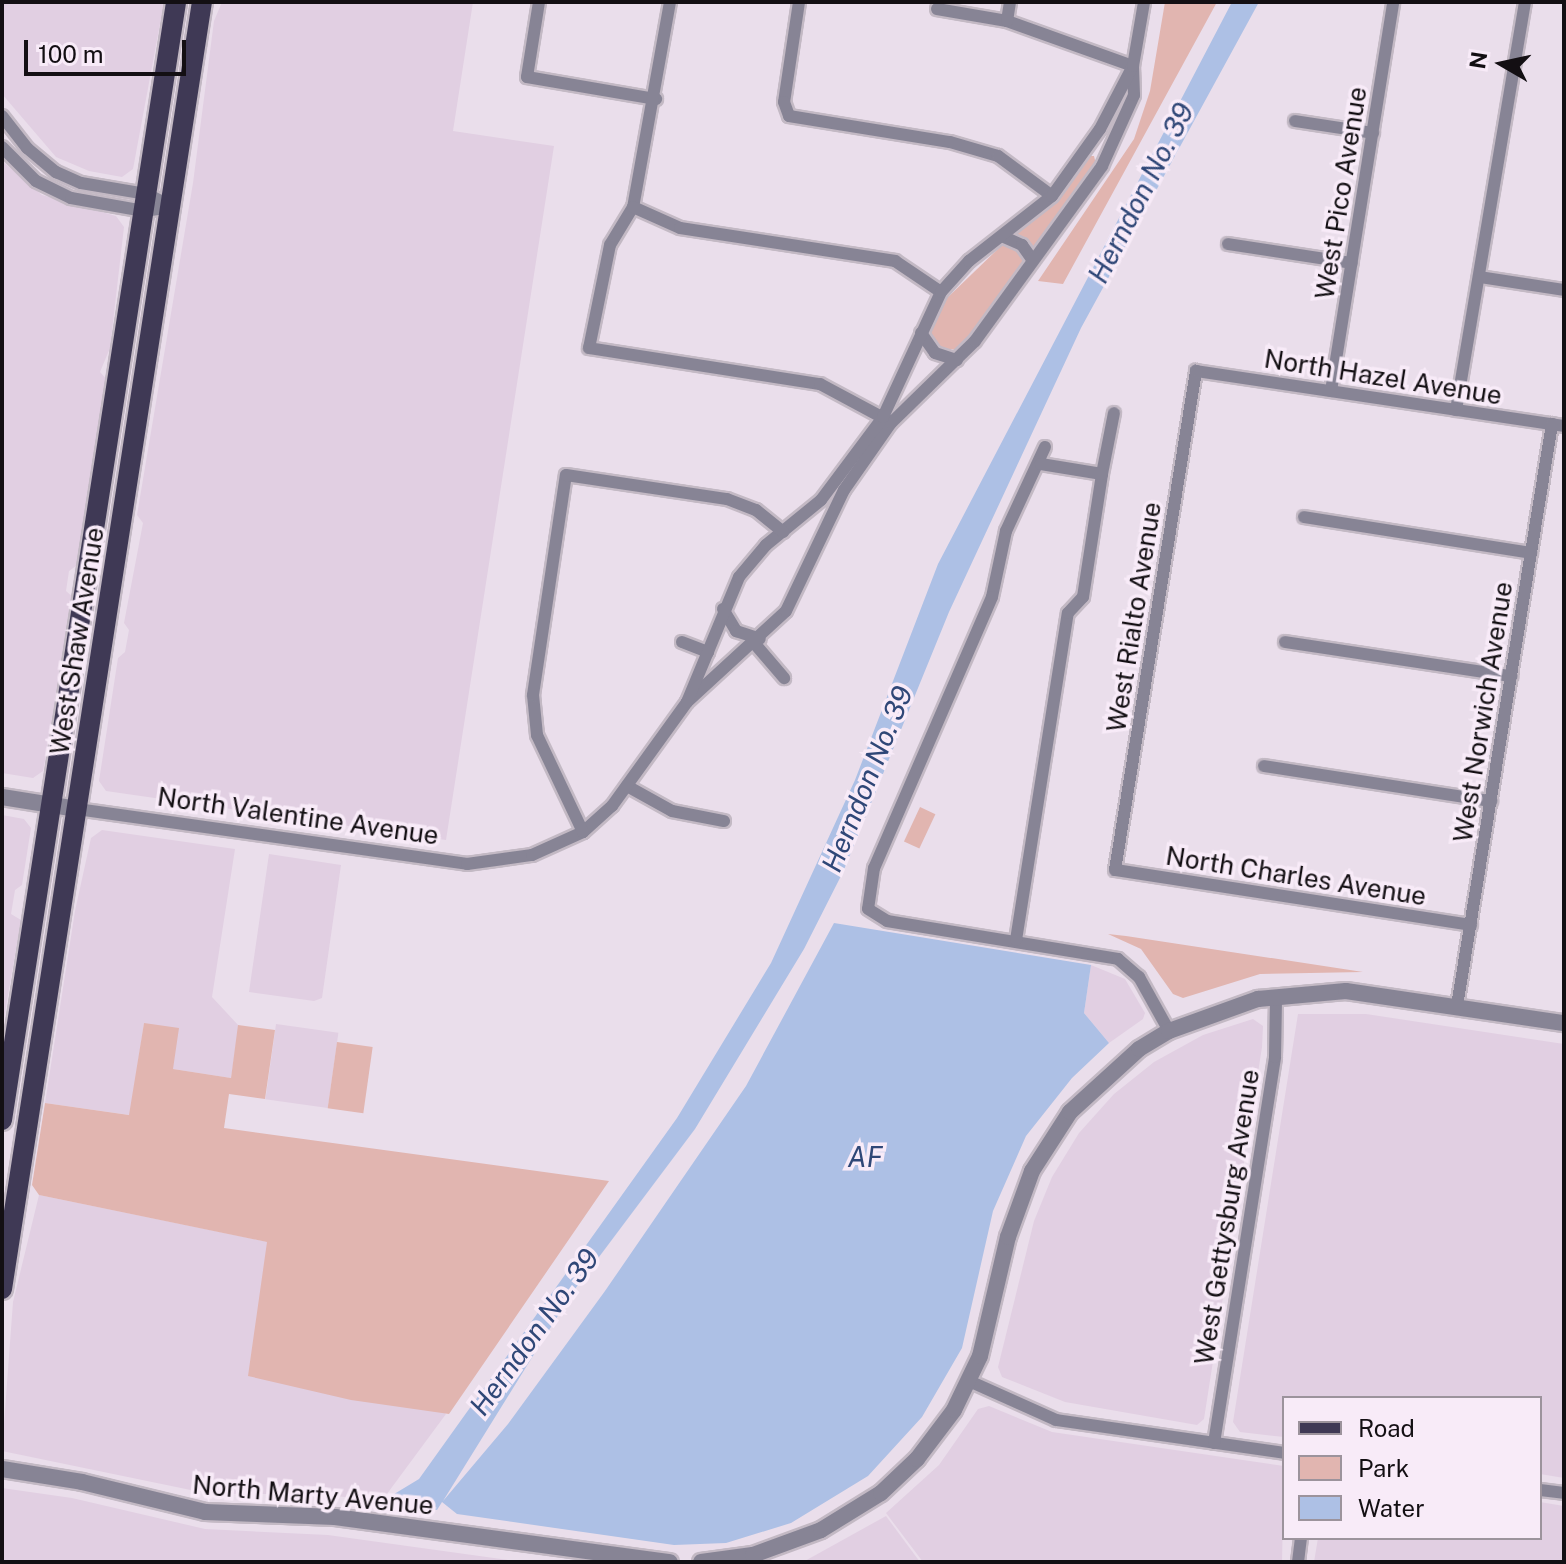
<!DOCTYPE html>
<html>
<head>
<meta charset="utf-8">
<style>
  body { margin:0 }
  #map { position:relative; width:1566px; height:1564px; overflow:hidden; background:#eadeeb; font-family:"Public Sans",sans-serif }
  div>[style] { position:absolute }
  .built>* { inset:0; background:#e1cfe2; transform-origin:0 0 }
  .green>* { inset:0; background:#e1b5b0; transform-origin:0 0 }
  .water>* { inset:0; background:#adc0e5 }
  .roads { filter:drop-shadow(2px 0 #c3b9c4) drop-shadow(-2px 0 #c3b9c4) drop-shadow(0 2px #c3b9c4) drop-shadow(0 -2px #c3b9c4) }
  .minor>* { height:12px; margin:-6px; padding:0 6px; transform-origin:6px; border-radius:6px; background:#878495 }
  .tertiary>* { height:16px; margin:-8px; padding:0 8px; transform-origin:8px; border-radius:8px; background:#878495 }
  .primary>* { height:20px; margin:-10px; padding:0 10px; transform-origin:10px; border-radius:10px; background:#3f3955 }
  span { translate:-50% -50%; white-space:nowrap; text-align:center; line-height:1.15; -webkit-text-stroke:7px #f8ebf8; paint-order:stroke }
  .street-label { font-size:26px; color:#130f13 }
  .water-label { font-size:28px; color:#2f4777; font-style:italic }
  .frame { position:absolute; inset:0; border:4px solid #130f13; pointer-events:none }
  .legend { position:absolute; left:1282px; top:1396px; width:260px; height:144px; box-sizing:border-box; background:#f8ebf8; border:2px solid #9c939c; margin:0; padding:10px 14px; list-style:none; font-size:24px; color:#130f13 }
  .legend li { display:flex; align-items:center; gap:16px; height:40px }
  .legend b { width:40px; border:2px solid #9c939c }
  .north { position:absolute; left:1462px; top:24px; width:80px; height:80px; -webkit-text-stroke:6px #f8ebf8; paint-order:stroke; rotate:279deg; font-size:22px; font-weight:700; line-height:32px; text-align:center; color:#130f13 }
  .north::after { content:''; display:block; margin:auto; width:28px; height:36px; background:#130f13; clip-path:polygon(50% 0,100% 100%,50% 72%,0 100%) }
  .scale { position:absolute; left:24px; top:40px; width:162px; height:36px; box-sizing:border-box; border:4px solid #130f13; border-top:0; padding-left:10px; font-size:24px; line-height:28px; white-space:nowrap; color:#130f13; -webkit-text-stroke:6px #f8ebf8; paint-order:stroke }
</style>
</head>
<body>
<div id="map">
  <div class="built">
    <i style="clip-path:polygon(2px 2px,164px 2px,133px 169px,122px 177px,89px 171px,56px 157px,2px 94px)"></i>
    <i style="clip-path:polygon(222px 2px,473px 2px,453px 131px,554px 146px,446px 840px,106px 791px,99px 781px,118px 658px,125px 652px,129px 630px,124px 623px,143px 523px,137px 515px,193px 183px,214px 21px)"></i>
    <i style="clip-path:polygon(2px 161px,42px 195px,116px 216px,124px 227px,110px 348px,100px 372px,109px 382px,76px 566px,69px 571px,66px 591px,75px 599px,43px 771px,33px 778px,2px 773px)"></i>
    <i style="clip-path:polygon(2px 815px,24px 819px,31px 828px,22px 885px,15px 890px,11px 914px,21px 920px,2px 1030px)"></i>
    <i style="clip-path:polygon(102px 830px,235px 849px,212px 997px,239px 1026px,231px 1078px,173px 1069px,144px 1023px,130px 1115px,45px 1103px,75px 911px,91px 838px)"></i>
    <i style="clip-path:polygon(269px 854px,341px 865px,322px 998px,314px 1001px,249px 992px)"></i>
    <i style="clip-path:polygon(1091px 965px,1125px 979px,1145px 1013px,1143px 1019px,1109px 1043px,1084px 1013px)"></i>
    <i style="clip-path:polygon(1298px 1014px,1366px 1014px,1564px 1044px,1564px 1478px,1540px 1474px,1540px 1398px,1284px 1398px,1284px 1437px,1240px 1432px,1233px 1422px)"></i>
    <i style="clip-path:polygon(1253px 1019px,1263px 1026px,1262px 1047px,1204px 1419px,1197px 1425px,1065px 1402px,1002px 1377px,998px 1367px,1034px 1221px,1052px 1177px,1079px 1133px,1114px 1094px,1154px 1062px,1203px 1035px)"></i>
    <i style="left:276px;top:1024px;width:63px;height:76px;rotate:8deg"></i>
    <i style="clip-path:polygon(39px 1195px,268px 1242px,446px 1414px,381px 1502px,322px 1494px,210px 1494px,2px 1451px,13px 1302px)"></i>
    <i style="clip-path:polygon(989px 1406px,1052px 1432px,1284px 1466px,1282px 1562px,923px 1562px,886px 1513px,939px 1465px,978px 1409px)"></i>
    <i style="clip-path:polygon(2px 1488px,72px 1498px,205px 1529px,328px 1535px,522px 1562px,2px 1562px)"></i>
    <i style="clip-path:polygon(1540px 1502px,1564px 1506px,1564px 1562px,1314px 1562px,1318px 1538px,1540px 1538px)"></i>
    <i style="clip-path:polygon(886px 1516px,920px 1562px,803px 1562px)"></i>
  </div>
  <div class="green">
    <i style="clip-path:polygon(1165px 2px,1217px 2px,1063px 284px,1038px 281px,1134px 139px,1150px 91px)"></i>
    <i style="clip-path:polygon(1087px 156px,1094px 156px,1096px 164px,1035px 251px,1015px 235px,1055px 199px)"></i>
    <i style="clip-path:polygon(1002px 245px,1017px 249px,1025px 262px,958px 350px,937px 348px,928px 329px,945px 300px)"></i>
    <i style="left:920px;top:807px;width:17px;height:38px;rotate:25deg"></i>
    <i style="clip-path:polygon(1108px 934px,1126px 936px,1363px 972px,1260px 974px,1183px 998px,1173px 994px,1141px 949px)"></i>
    <i style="clip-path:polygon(144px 1023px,179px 1028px,173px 1069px,231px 1078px,238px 1025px,275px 1030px,265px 1099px,229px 1094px,224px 1128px,609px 1181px,449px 1414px,351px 1400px,248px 1376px,267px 1242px,39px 1195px,32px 1185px,45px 1103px,129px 1115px)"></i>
    <i style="left:337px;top:1042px;width:36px;height:67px;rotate:8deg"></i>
  </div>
  <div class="water">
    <i style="clip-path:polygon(1232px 2px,1259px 2px,1081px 328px,949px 612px,843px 872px,804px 949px,695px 1129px,572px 1293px,443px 1501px,508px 1424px,605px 1291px,746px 1086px,834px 923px,1091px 965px,1084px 1013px,1109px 1043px,1072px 1078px,1026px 1136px,993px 1211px,962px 1348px,922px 1417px,868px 1476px,791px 1523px,726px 1543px,674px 1545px,457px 1514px,442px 1502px,437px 1510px,381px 1502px,419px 1479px,677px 1118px,771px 963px,855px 780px,938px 564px)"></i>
  </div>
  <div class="roads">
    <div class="minor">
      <i style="left:539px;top:2px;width:76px;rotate:99.1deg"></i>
      <i style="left:527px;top:77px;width:131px;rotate:9.7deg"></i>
      <i style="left:670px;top:2px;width:208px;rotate:100.2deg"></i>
      <i style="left:633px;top:207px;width:44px;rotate:121.2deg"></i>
      <i style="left:610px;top:245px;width:105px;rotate:101.5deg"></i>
      <i style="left:589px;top:348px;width:234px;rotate:8.9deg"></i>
      <i style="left:820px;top:384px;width:78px;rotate:28.2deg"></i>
      <i style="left:799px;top:2px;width:101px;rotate:98.5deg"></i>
      <i style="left:784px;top:102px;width:15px;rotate:70deg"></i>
      <i style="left:789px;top:116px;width:163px;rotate:9.2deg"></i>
      <i style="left:950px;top:142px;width:50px;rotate:16.3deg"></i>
      <i style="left:998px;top:156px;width:67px;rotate:36.5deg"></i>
      <i style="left:937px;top:9px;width:71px;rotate:9.7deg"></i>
      <i style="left:1007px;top:21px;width:134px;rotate:19.7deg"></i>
      <i style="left:1007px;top:21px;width:19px;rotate:-81deg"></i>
      <i style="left:2px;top:116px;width:41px;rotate:52deg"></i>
      <i style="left:27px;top:148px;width:38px;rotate:40deg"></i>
      <i style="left:56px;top:172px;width:27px;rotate:24deg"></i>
      <i style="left:81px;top:183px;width:67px;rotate:9.5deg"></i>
      <i style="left:147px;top:194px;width:28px;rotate:27deg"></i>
      <i style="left:1295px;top:121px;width:79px;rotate:8.7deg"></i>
      <i style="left:2px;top:147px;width:48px;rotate:45deg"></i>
      <i style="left:36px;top:181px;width:39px;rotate:26deg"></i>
      <i style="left:71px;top:198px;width:74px;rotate:10.1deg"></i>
      <i style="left:144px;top:211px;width:28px;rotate:-8deg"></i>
      <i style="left:633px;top:207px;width:51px;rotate:24.1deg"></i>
      <i style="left:680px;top:228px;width:218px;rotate:8.7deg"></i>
      <i style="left:895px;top:261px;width:55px;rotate:34deg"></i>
      <i style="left:1004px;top:237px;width:20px;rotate:24deg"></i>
      <i style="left:1022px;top:245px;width:19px;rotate:55deg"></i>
      <i style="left:1228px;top:244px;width:125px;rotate:8.7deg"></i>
      <i style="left:1480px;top:277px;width:85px;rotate:8.8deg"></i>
      <i style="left:921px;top:333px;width:24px;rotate:55deg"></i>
      <i style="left:935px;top:353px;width:23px;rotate:18deg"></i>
      <i style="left:1331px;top:391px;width:394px;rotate:-80.9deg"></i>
      <i style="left:1456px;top:410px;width:414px;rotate:-80.4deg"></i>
      <i style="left:1045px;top:447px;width:93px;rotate:114.9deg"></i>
      <i style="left:1006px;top:531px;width:67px;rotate:102deg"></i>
      <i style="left:992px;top:597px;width:296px;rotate:113.5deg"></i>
      <i style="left:874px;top:868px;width:41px;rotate:98.3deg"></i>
      <i style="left:868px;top:909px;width:22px;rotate:32deg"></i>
      <i style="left:887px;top:921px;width:234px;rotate:9.3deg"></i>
      <i style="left:1118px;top:959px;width:28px;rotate:41deg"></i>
      <i style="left:1139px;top:977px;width:62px;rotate:60.9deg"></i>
      <i style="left:1102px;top:474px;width:62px;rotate:-78.9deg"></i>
      <i style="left:1304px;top:517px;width:230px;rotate:9deg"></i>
      <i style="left:723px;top:609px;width:26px;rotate:59deg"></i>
      <i style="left:736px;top:631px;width:25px;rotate:18deg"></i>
      <i style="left:682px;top:642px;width:28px;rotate:21deg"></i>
      <i style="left:1285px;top:642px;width:229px;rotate:8.6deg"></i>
      <i style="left:755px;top:644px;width:45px;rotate:49.5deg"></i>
      <i style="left:687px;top:702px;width:134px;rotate:-42.6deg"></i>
      <i style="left:786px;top:611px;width:134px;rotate:-64.4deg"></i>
      <i style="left:844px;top:490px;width:82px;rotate:-55deg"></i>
      <i style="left:891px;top:423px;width:117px;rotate:-44.3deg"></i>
      <i style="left:975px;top:341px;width:216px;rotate:-54deg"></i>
      <i style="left:1102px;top:166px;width:78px;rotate:-65.7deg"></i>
      <i style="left:1134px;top:95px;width:29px;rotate:-92deg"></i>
      <i style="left:1264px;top:766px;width:230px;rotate:8.8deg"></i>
      <i style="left:627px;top:786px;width:51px;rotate:29.1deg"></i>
      <i style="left:672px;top:811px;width:53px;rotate:10.9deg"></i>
      <i style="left:77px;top:809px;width:394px;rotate:8deg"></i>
      <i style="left:467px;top:864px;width:66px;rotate:-7.9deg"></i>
      <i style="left:532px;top:855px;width:56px;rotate:-24.3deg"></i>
      <i style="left:583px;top:832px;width:39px;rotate:-42deg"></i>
      <i style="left:612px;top:806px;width:128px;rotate:-54.2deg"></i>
      <i style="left:687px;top:702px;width:135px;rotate:-67.4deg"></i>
      <i style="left:739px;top:577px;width:42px;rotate:-49.8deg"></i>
      <i style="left:766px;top:545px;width:71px;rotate:-39.3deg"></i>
      <i style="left:821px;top:500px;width:104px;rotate:-53.2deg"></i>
      <i style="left:883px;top:417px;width:138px;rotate:-65.1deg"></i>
      <i style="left:941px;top:292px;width:42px;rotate:-47.9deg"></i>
      <i style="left:969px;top:261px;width:105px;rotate:-38.1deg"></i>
      <i style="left:1052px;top:196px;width:82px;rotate:-54.4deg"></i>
      <i style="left:1100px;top:129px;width:71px;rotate:-62.4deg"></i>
      <i style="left:1133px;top:66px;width:65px;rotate:-80.2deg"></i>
      <i style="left:583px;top:832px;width:107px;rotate:-115.4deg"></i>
      <i style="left:537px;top:735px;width:40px;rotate:-95.7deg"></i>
      <i style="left:533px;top:695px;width:222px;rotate:-81.5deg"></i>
      <i style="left:566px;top:475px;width:163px;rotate:8.5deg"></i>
      <i style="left:727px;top:499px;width:31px;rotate:21deg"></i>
      <i style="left:756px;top:510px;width:35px;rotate:39deg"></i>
      <i style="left:1471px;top:925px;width:360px;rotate:-171.2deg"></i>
      <i style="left:1115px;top:870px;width:506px;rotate:-80.78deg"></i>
      <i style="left:1196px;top:371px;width:372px;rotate:8.5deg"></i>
      <i style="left:1016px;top:940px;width:331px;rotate:-81deg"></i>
      <i style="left:1068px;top:613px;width:22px;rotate:-47deg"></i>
      <i style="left:1083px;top:597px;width:124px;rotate:-81.2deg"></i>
      <i style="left:1102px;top:474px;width:62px;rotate:-170.7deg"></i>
      <i style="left:1457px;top:1006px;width:590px;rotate:-80.73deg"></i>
      <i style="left:969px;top:1381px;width:95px;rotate:24.1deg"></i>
      <i style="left:1056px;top:1420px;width:230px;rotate:8.2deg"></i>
      <i style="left:1214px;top:1443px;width:391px;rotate:-81deg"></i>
      <i style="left:1275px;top:1057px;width:60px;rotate:-89deg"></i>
      <i style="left:1540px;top:1490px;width:24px;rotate:7deg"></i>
      <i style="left:1298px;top:1562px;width:24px;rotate:-83deg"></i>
    </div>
    <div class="tertiary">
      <i style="left:2px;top:797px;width:76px;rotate:9.1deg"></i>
      <i style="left:2px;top:1469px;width:81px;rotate:9.2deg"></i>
      <i style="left:82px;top:1482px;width:127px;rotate:13.7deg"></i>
      <i style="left:205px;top:1512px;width:130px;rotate:2.2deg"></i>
      <i style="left:335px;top:1517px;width:338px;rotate:7.7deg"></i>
      <i style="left:701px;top:1562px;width:52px;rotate:-7.7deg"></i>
      <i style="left:753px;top:1555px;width:72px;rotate:-20.2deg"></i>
      <i style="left:821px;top:1530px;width:70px;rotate:-31.7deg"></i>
      <i style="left:881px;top:1493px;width:50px;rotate:-43.4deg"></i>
      <i style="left:917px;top:1459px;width:61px;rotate:-52.9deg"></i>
      <i style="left:954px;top:1410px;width:60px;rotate:-64.3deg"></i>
      <i style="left:980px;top:1356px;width:122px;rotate:-76.8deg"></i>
      <i style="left:1008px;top:1237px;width:70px;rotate:-70deg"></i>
      <i style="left:1032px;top:1171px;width:70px;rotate:-57.2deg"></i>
      <i style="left:1070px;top:1112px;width:93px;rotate:-42.4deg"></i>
      <i style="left:1139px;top:1049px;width:35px;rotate:-31deg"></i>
      <i style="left:1169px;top:1031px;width:95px;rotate:-19.8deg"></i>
      <i style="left:1258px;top:999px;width:88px;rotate:-5.2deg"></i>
      <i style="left:1346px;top:991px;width:220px;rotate:8.4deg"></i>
    </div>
    <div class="primary">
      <i style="left:2px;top:1120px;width:1131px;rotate:-81.15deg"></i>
      <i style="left:2px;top:1289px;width:1302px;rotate:-81.17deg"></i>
    </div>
  </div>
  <div class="street-label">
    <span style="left:1341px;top:193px;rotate:-81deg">West Pico Avenue</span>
    <span style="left:1383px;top:377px;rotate:9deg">North Hazel Avenue</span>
    <span style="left:1134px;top:617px;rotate:-81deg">West Rialto Avenue</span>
    <span style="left:77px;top:641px;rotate:-81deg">West Shaw Avenue</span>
    <span style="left:1483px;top:712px;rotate:-81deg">West Norwich Avenue</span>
    <span style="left:298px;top:816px;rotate:8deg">North Valentine Avenue</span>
    <span style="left:1296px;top:876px;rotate:9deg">North Charles Avenue</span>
    <span style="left:1227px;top:1217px;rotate:-81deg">West Gettysburg Avenue</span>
    <span style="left:313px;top:1495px;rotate:5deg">North Marty Avenue</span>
  </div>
  <div class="water-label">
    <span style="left:1141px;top:193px;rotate:-63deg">Herndon No. 39</span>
    <span style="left:867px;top:779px;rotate:-68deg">Herndon No. 39</span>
    <span style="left:865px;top:1157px">AF</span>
    <span style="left:534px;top:1332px;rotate:-54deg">Herndon No. 39</span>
  </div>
  <div class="frame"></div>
  <ul class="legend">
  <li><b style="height:10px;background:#3f3955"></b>Road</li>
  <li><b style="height:22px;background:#e1b5b0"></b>Park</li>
  <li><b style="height:22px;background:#adc0e5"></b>Water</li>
  </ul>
  <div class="north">N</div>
  <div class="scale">100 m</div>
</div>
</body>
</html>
